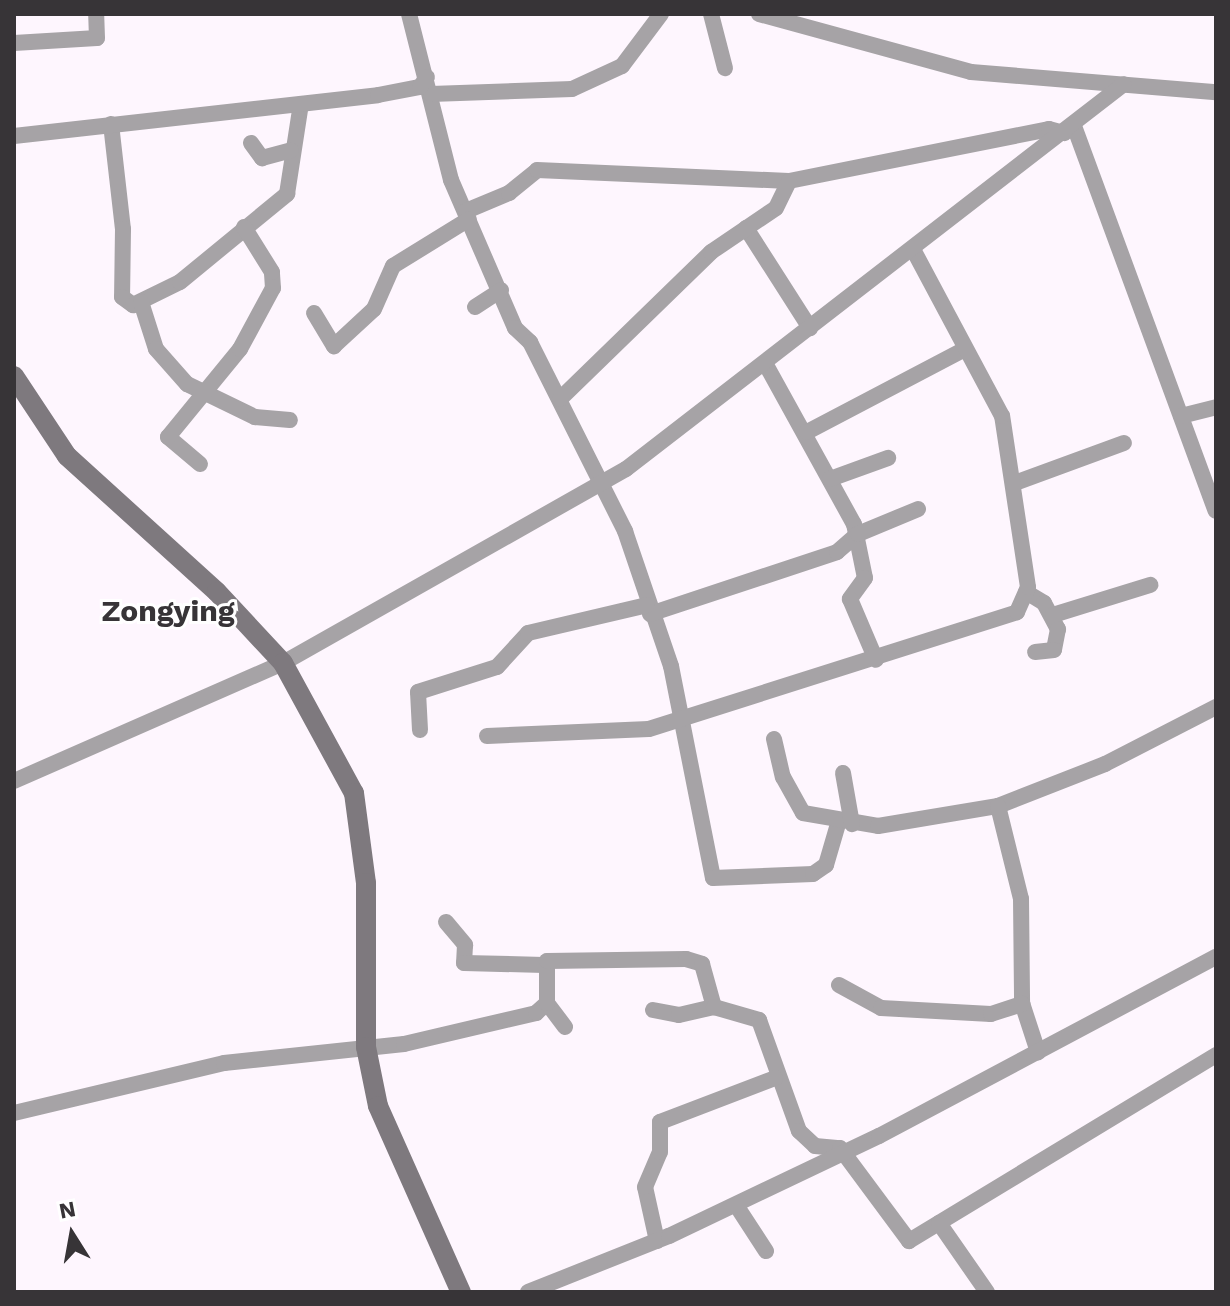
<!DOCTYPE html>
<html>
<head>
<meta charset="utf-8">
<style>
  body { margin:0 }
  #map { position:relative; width:1230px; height:1306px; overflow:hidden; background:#fef6fe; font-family:"Work Sans",sans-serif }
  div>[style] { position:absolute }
  .street>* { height:16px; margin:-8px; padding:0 8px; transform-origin:8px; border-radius:8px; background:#a6a3a6 }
  .secondary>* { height:20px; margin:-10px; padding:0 10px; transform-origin:10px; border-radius:10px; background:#7e797e }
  span { translate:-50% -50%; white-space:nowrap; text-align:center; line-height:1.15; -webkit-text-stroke:6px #fff; paint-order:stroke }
  .district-label { font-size:30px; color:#373437; font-weight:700 }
  .frame { position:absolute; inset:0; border:16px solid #373437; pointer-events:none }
  .north { position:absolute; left:32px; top:1194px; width:80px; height:80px; -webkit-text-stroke:6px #fff; paint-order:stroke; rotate:349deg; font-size:22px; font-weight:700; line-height:32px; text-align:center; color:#373437 }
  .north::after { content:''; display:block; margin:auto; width:28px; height:36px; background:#373437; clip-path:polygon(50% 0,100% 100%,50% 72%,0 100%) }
</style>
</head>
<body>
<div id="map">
  <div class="street">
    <i style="left:409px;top:14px;width:171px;rotate:75.8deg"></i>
    <i style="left:451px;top:180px;width:161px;rotate:66.6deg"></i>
    <i style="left:515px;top:328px;width:21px;rotate:43deg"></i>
    <i style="left:530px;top:342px;width:212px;rotate:63.3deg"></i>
    <i style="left:625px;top:531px;width:143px;rotate:71.2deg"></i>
    <i style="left:671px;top:666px;width:216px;rotate:78.8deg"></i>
    <i style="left:713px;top:878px;width:100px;rotate:-2.3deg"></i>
    <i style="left:813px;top:874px;width:16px;rotate:-35deg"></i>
    <i style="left:826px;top:865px;width:43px;rotate:-73.7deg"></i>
    <i style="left:711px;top:14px;width:56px;rotate:75.5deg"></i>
    <i style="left:759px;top:14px;width:220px;rotate:15.3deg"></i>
    <i style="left:971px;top:72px;width:246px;rotate:4.7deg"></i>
    <i style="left:14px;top:43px;width:83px;rotate:-3.4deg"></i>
    <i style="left:97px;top:38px;width:24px;rotate:-92deg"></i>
    <i style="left:431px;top:94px;width:141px;rotate:-2deg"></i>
    <i style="left:572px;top:89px;width:55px;rotate:-24.7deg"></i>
    <i style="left:622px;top:66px;width:65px;rotate:-53.1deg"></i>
    <i style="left:111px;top:124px;width:106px;rotate:83.5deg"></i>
    <i style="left:123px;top:229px;width:68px;rotate:90.8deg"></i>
    <i style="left:122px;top:297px;width:14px;rotate:36deg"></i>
    <i style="left:133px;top:305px;width:52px;rotate:-26.1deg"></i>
    <i style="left:180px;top:282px;width:139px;rotate:-39.4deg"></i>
    <i style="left:287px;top:194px;width:91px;rotate:-81.2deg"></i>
    <i style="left:1074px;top:126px;width:410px;rotate:69.8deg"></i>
    <i style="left:14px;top:136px;width:366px;rotate:-6.4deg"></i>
    <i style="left:378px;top:95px;width:43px;rotate:-10.8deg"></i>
    <i style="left:420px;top:87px;width:12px;rotate:-55deg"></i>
    <i style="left:251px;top:143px;width:19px;rotate:54deg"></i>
    <i style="left:262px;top:158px;width:30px;rotate:-15deg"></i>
    <i style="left:466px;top:211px;width:47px;rotate:-22.7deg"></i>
    <i style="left:509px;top:193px;width:36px;rotate:-39deg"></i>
    <i style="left:537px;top:170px;width:252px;rotate:2.5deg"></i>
    <i style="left:789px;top:181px;width:265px;rotate:-11.3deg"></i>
    <i style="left:1049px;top:129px;width:16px;rotate:15deg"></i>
    <i style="left:746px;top:228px;width:119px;rotate:57.4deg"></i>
    <i style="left:141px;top:302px;width:49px;rotate:72.3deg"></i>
    <i style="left:156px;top:349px;width:47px;rotate:48.5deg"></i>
    <i style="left:187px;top:384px;width:76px;rotate:25.9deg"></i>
    <i style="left:255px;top:417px;width:35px;rotate:5deg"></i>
    <i style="left:475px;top:307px;width:31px;rotate:-33deg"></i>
    <i style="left:314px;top:313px;width:39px;rotate:59deg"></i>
    <i style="left:334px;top:346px;width:54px;rotate:-42.8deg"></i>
    <i style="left:374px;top:309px;width:47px;rotate:-66.2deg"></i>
    <i style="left:393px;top:266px;width:89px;rotate:-31.7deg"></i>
    <i style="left:765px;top:363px;width:184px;rotate:61.1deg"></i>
    <i style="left:854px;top:524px;width:55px;rotate:78.5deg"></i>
    <i style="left:865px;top:578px;width:26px;rotate:126deg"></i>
    <i style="left:850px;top:599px;width:66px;rotate:66.9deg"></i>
    <i style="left:560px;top:399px;width:211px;rotate:-44.2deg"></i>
    <i style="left:711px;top:252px;width:78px;rotate:-34.1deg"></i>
    <i style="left:776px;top:208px;width:30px;rotate:-64deg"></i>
    <i style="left:1181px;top:416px;width:36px;rotate:-14deg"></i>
    <i style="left:807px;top:432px;width:178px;rotate:-27.7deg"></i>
    <i style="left:200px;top:464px;width:42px;rotate:-139.8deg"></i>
    <i style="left:168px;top:437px;width:114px;rotate:-50.7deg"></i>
    <i style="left:240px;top:349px;width:69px;rotate:-61.6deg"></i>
    <i style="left:273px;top:288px;width:16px;rotate:-94deg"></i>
    <i style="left:272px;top:272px;width:53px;rotate:-121.9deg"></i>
    <i style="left:830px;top:479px;width:62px;rotate:-19.9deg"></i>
    <i style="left:1015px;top:483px;width:116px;rotate:-20.2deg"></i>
    <i style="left:1026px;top:592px;width:21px;rotate:31deg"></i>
    <i style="left:1044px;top:603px;width:30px;rotate:62deg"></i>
    <i style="left:1058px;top:629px;width:21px;rotate:101deg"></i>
    <i style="left:1054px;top:650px;width:19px;rotate:174deg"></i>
    <i style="left:650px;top:614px;width:197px;rotate:-18.3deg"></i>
    <i style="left:837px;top:552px;width:28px;rotate:-41deg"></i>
    <i style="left:858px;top:534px;width:65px;rotate:-22.6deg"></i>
    <i style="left:1053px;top:615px;width:102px;rotate:-17.2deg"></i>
    <i style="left:420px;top:730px;width:38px;rotate:-93deg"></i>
    <i style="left:418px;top:692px;width:83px;rotate:-17.6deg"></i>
    <i style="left:497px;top:667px;width:46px;rotate:-47.6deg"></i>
    <i style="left:528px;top:633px;width:122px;rotate:-13.2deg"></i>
    <i style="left:487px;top:736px;width:162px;rotate:-2.5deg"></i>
    <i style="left:649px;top:729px;width:386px;rotate:-17.6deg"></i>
    <i style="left:1017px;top:612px;width:27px;rotate:-66deg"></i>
    <i style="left:1028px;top:587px;width:173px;rotate:-98.6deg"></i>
    <i style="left:1002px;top:416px;width:189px;rotate:-118.1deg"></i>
    <i style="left:774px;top:739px;width:39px;rotate:77deg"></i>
    <i style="left:783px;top:777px;width:41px;rotate:60.9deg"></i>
    <i style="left:803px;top:813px;width:76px;rotate:9.8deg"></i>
    <i style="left:878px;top:826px;width:122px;rotate:-9.5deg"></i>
    <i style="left:998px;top:806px;width:115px;rotate:-21.4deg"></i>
    <i style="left:1105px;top:764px;width:125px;rotate:-27.2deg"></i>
    <i style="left:843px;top:773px;width:52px;rotate:80deg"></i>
    <i style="left:14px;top:781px;width:294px;rotate:-23.7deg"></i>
    <i style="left:283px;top:663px;width:394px;rotate:-29.5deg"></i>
    <i style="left:626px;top:469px;width:629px;rotate:-37.71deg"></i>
    <i style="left:998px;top:806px;width:96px;rotate:76.1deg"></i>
    <i style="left:1021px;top:899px;width:104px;rotate:89.4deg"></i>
    <i style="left:1022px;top:1003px;width:52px;rotate:71.9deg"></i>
    <i style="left:446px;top:922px;width:30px;rotate:50deg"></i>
    <i style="left:465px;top:945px;width:18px;rotate:93deg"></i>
    <i style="left:464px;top:963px;width:80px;rotate:1.4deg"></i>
    <i style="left:839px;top:985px;width:48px;rotate:28.7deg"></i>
    <i style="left:881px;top:1008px;width:110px;rotate:3.1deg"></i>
    <i style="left:991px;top:1014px;width:33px;rotate:-18deg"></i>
    <i style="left:547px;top:1003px;width:30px;rotate:53deg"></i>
    <i style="left:653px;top:1010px;width:26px;rotate:11deg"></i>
    <i style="left:679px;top:1015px;width:36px;rotate:-13deg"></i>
    <i style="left:14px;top:1113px;width:216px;rotate:-13.4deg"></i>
    <i style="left:224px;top:1063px;width:181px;rotate:-6deg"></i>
    <i style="left:404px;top:1044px;width:136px;rotate:-13.2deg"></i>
    <i style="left:536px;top:1013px;width:15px;rotate:-42deg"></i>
    <i style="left:547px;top:1003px;width:42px;rotate:-90deg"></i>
    <i style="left:547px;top:961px;width:139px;rotate:-0.8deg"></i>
    <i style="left:686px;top:959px;width:17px;rotate:17deg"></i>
    <i style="left:702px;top:964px;width:45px;rotate:74.4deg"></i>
    <i style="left:714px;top:1007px;width:47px;rotate:16.1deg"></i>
    <i style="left:759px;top:1020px;width:118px;rotate:70.2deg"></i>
    <i style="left:799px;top:1131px;width:22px;rotate:43deg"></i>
    <i style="left:815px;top:1146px;width:25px;rotate:5deg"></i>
    <i style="left:840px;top:1148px;width:116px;rotate:53.4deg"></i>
    <i style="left:909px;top:1241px;width:359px;rotate:-31.2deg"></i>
    <i style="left:736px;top:1205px;width:55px;rotate:56.9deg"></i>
    <i style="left:939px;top:1223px;width:84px;rotate:55.2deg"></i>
    <i style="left:657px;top:1241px;width:55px;rotate:-102.5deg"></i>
    <i style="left:645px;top:1187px;width:38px;rotate:-67deg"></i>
    <i style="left:660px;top:1152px;width:30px;rotate:-90deg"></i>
    <i style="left:660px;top:1122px;width:123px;rotate:-20.9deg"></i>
    <i style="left:528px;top:1292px;width:152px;rotate:-21.7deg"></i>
    <i style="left:669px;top:1236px;width:233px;rotate:-25.5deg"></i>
    <i style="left:879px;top:1136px;width:382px;rotate:-28deg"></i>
  </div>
  <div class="secondary">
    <i style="left:14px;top:376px;width:96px;rotate:56.5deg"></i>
    <i style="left:67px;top:456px;width:202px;rotate:42.2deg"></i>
    <i style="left:217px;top:592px;width:97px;rotate:47.1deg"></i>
    <i style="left:283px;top:663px;width:148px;rotate:61.4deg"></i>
    <i style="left:354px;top:793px;width:91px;rotate:82.4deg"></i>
    <i style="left:366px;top:883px;width:164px;rotate:90deg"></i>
    <i style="left:366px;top:1047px;width:60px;rotate:78.5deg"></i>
    <i style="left:378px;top:1106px;width:204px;rotate:66deg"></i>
  </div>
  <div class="district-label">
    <span style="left:168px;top:611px">Zongying</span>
  </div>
  <div class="frame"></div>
  <div class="north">N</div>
</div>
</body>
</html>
